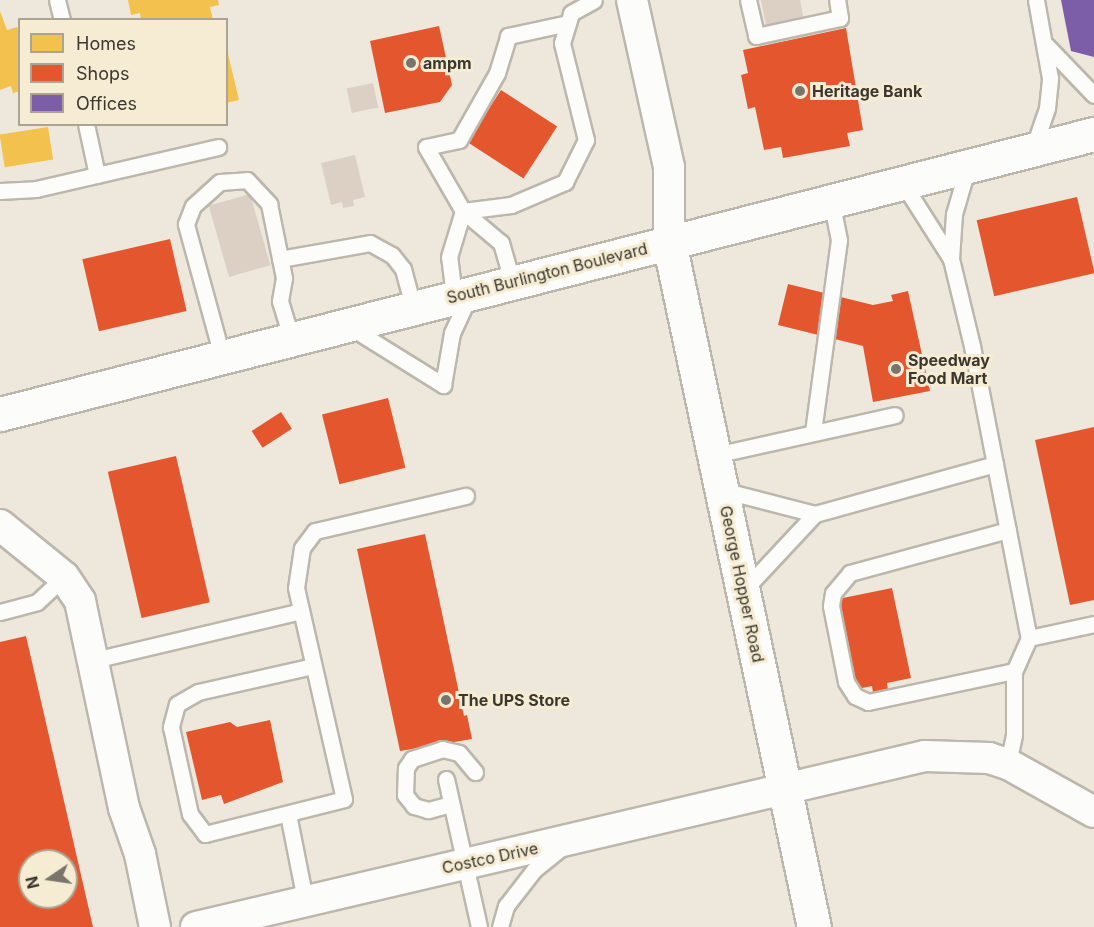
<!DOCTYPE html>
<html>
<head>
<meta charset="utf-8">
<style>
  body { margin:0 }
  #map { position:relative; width:1094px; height:927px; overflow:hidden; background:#eee8dc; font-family:Inter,sans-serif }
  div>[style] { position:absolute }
  .homes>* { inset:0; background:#f2c14e; transform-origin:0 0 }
  .shops>* { inset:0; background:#e4572e; transform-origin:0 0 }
  .offices>* { inset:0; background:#7b5ea7 }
  .building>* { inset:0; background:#dbd0c3; transform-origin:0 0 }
  .roads { filter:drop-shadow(2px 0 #bcb7ad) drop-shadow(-2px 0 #bcb7ad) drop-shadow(0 2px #bcb7ad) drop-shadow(0 -2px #bcb7ad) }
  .lane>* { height:15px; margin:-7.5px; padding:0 7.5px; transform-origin:7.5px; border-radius:7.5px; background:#fcfcfa }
  .street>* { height:30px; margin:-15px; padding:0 15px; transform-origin:15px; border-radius:15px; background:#fcfcfa }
  .secondary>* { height:33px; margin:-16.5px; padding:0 16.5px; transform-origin:16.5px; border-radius:16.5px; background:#fcfcfa }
  .dots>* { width:16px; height:16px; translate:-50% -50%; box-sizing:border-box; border:3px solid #f6ecd4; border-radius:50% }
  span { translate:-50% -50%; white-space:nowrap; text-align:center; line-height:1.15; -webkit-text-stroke:6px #f6ecd4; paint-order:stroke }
  .poi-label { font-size:16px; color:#3b372e; font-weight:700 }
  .left { translate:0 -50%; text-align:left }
  .street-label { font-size:16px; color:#3b372e }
  .legend { position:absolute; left:18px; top:18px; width:210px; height:108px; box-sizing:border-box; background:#f6ecd4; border:2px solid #aba492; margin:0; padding:8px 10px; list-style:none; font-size:18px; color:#3b372e }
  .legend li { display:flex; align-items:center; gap:12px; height:30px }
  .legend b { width:30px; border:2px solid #aba492 }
  .north { position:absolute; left:18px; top:849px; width:60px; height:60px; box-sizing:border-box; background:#f6ecd4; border:2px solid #aba492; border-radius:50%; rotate:257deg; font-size:16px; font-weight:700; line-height:24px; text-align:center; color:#3b372e }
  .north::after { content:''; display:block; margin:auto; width:21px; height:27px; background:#7a756b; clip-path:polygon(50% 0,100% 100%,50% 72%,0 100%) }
</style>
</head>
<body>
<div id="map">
  <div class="homes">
    <i style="clip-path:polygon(128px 0,218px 0,219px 5px,210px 7px,213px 20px,141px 20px,140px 13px,131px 15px)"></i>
    <i style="clip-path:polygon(0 11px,7px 30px,17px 27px,20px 34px,20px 91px,13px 93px,11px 86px,0 90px)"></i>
    <i style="clip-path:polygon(226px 46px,239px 100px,226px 103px)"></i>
    <i style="left:48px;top:127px;width:33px;height:49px;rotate:81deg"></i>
  </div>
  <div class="shops">
    <i style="clip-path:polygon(439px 26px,452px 85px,440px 102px,385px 113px,370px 41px)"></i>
    <i style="clip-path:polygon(846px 28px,863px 130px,847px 133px,850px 146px,783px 158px,781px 147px,764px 150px,755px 107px,748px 109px,741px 75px,748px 73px,743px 50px)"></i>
    <i style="left:501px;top:90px;width:67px;height:62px;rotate:33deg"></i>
    <i style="left:1077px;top:197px;width:78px;height:103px;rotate:77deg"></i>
    <i style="left:170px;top:239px;width:74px;height:90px;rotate:77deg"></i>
    <i style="clip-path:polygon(788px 284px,873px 305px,893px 301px,891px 295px,908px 291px,930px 391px,873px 402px,863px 346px,778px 325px)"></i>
    <i style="left:388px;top:398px;width:72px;height:68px;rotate:76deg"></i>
    <i style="left:281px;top:412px;width:20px;height:35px;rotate:57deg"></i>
    <i style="clip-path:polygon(1094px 427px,1094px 600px,1070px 605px,1035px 440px)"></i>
    <i style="left:176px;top:456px;width:150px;height:70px;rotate:77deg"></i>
    <i style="clip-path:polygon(425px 534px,464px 716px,467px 715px,472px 739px,400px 751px,357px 549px)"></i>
    <i style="clip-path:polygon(892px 588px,911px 678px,887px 683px,888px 690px,873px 693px,872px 686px,857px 689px,838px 599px)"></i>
    <i style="clip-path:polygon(evenodd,26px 636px,93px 927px,0 927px,0 642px,26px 636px,30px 861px,66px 861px,66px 897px,30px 897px,30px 861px)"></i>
    <i style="clip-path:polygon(270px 720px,283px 782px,224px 804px,221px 795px,202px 800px,186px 732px,230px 722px,237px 727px)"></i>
  </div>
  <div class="offices">
    <i style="clip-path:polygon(1061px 0,1094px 0,1094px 57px,1071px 51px)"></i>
  </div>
  <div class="building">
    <i style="clip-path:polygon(761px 0,800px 0,807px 36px,770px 44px)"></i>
    <i style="left:373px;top:83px;width:25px;height:27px;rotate:78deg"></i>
    <i style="clip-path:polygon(355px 155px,365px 197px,353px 200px,354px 206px,343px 208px,342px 202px,331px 205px,321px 163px)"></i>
    <i style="left:250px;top:194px;width:74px;height:43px;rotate:74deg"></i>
  </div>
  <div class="roads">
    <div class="lane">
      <i style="left:57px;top:0;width:21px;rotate:76deg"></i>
      <i style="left:748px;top:0;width:37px;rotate:77deg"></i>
      <i style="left:756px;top:36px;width:86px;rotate:-12.1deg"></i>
      <i style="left:840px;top:18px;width:18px;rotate:-99deg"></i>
      <i style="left:1046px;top:45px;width:69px;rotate:46.2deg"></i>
      <i style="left:86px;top:124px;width:52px;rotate:77.8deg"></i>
      <i style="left:1033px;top:149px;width:43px;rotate:-71.1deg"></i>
      <i style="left:1047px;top:108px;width:30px;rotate:-84deg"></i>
      <i style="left:1050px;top:78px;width:79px;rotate:-100.2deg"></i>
      <i style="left:902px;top:182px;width:91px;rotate:57.5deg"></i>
      <i style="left:951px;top:259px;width:89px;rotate:76.4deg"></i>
      <i style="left:972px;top:346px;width:298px;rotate:79deg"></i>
      <i style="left:1029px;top:638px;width:36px;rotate:114deg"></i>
      <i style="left:1014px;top:671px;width:64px;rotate:90deg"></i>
      <i style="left:1014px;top:735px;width:30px;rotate:102deg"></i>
      <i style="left:0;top:191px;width:36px;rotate:-3deg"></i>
      <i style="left:36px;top:189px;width:187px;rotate:-13deg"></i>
      <i style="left:463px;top:211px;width:48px;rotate:-7.1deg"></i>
      <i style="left:511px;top:205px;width:59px;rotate:-23.1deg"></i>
      <i style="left:565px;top:182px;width:47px;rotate:-63.4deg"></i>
      <i style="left:586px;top:140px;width:100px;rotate:-103.9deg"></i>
      <i style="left:562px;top:43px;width:31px;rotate:-73deg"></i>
      <i style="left:571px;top:13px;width:26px;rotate:-29deg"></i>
      <i style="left:280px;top:259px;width:91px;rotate:-10.1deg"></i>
      <i style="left:370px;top:243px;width:25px;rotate:29deg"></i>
      <i style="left:392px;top:255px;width:18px;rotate:52deg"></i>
      <i style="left:403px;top:269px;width:39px;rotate:75deg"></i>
      <i style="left:951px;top:259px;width:45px;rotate:-86.2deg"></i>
      <i style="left:954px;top:214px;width:50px;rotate:-73.7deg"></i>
      <i style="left:512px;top:281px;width:40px;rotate:-106deg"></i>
      <i style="left:501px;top:243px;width:50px;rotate:-139.9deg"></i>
      <i style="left:463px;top:211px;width:74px;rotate:-120deg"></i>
      <i style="left:426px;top:147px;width:34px;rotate:-12deg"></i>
      <i style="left:459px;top:140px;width:77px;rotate:-60.4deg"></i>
      <i style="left:497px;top:73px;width:39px;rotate:-73deg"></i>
      <i style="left:508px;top:36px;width:61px;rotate:-12.2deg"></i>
      <i style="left:454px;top:296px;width:39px;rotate:-97deg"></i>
      <i style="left:449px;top:257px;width:48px;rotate:-73.1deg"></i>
      <i style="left:350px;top:327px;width:110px;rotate:31.9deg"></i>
      <i style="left:443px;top:385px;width:53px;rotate:-80.2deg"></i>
      <i style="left:452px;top:333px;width:41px;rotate:-65.3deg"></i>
      <i style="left:222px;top:356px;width:137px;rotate:-105.3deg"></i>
      <i style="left:186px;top:224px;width:19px;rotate:-69deg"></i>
      <i style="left:193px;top:206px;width:36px;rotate:-42deg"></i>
      <i style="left:220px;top:182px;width:27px;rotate:-4deg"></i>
      <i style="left:247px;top:180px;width:33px;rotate:47deg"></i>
      <i style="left:269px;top:204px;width:76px;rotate:78.5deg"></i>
      <i style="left:284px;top:278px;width:23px;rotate:100deg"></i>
      <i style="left:280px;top:301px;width:39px;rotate:73deg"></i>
      <i style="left:813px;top:432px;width:194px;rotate:-82.3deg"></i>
      <i style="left:839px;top:240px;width:41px;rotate:-101.3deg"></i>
      <i style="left:715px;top:455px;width:184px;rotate:-12.5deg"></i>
      <i style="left:722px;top:490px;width:96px;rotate:14.5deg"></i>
      <i style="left:815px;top:514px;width:187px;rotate:-15.5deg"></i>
      <i style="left:1008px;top:530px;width:164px;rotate:164.8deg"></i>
      <i style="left:850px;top:573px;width:26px;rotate:130deg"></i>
      <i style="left:833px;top:593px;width:13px;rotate:99deg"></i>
      <i style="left:831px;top:606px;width:77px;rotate:78.8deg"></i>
      <i style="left:846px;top:682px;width:17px;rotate:57deg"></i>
      <i style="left:855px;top:696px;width:14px;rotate:25deg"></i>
      <i style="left:868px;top:702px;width:149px;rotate:-12deg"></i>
      <i style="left:745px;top:589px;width:103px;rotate:-47deg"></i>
      <i style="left:0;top:612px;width:38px;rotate:-15deg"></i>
      <i style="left:37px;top:602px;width:37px;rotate:-43deg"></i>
      <i style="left:1029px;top:638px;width:66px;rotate:-12.2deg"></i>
      <i style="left:94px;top:660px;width:213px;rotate:-13.3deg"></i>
      <i style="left:313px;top:666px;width:118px;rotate:167.3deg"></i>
      <i style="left:198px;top:692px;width:24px;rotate:150deg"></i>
      <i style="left:177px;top:704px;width:24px;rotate:105deg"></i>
      <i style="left:171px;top:727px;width:89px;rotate:77.7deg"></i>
      <i style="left:190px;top:814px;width:25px;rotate:53deg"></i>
      <i style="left:205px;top:834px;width:143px;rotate:-14.1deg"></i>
      <i style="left:344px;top:799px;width:216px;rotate:-102.8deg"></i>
      <i style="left:296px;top:588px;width:40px;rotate:-81.5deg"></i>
      <i style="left:302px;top:548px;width:21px;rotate:-53deg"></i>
      <i style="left:315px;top:531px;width:155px;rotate:-13.1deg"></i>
      <i style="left:446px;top:779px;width:152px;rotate:77.4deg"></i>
      <i style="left:451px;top:804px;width:24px;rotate:165deg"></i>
      <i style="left:428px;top:810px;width:15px;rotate:-164deg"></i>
      <i style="left:414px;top:806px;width:14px;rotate:-129deg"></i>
      <i style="left:405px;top:795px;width:27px;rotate:-88deg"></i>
      <i style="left:406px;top:768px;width:11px;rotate:-56deg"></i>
      <i style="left:412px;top:759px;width:32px;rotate:-18deg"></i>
      <i style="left:442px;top:749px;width:17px;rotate:13deg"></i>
      <i style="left:459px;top:753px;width:25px;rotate:50deg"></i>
      <i style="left:288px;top:814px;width:88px;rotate:78.8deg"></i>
      <i style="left:500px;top:927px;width:22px;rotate:-74deg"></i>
      <i style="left:506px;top:906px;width:46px;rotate:-52.1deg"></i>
      <i style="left:534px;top:870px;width:35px;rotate:-39deg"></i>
    </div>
    <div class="street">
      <i style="left:632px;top:0;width:171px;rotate:77.5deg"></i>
      <i style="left:669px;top:167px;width:75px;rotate:90deg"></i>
      <i style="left:0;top:525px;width:82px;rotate:39.1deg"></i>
      <i style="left:64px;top:577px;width:29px;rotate:56deg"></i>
      <i style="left:80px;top:601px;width:212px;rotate:78deg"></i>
      <i style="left:124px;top:808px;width:49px;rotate:70.8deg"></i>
      <i style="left:140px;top:854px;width:75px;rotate:78.4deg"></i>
      <i style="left:196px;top:927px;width:749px;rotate:-13.2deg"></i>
      <i style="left:925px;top:756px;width:64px;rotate:1.8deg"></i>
      <i style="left:989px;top:758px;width:20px;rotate:18deg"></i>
      <i style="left:1008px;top:764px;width:98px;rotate:29.2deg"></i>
    </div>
    <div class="secondary">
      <i style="left:669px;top:242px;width:700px;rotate:78.05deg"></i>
      <i style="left:0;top:414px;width:1129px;rotate:-14.36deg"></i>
    </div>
  </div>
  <div class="dots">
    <i style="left:411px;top:63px;background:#7a756b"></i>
    <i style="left:800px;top:91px;background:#7a756b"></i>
    <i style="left:896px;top:369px;background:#7a756b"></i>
    <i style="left:446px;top:700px;background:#7a756b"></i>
  </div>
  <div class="poi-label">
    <span class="left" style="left:423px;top:63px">ampm</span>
    <span class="left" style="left:812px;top:91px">Heritage Bank</span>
    <span class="left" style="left:908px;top:369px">Speedway<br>Food Mart</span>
    <span class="left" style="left:458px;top:700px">The UPS Store</span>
  </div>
  <div class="street-label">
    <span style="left:547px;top:273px;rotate:-14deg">South Burlington Boulevard</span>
    <span style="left:742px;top:584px;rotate:78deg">George Hopper Road</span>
    <span style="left:490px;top:858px;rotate:-12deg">Costco Drive</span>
  </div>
  <ul class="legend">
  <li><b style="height:16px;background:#f2c14e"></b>Homes</li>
  <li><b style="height:16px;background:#e4572e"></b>Shops</li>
  <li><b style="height:16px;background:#7b5ea7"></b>Offices</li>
  </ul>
  <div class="north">N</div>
</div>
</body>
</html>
